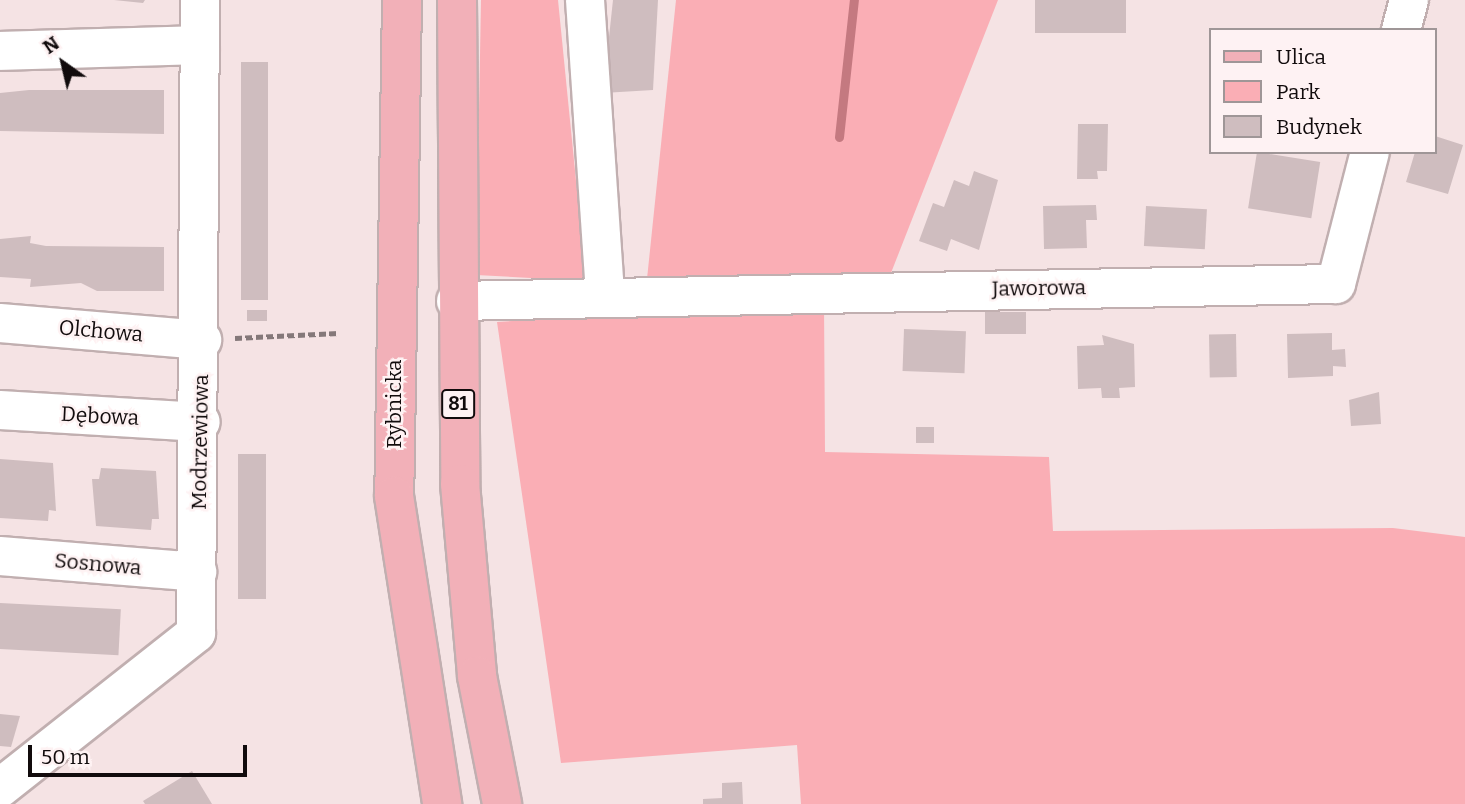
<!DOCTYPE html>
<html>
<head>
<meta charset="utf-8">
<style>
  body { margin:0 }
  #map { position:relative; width:1465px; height:804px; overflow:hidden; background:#f5e3e4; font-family:Bitter,serif }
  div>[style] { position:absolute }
  .green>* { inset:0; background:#faaeb5 }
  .stream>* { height:9px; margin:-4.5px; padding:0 4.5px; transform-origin:4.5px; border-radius:4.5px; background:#c47980 }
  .building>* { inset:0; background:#cfbdbf; transform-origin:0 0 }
  .path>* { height:4.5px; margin-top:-2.25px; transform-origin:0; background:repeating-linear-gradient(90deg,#847879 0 7px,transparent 0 10.5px) }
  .roads { filter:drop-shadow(2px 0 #c1afb0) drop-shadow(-2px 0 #c1afb0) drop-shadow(0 2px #c1afb0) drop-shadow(0 -2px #c1afb0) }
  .minor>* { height:38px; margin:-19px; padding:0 19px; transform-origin:19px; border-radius:19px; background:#fff }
  .major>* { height:38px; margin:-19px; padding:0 19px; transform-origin:19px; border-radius:19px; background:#f2b0b8 }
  span { translate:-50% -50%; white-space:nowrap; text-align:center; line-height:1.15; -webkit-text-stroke:5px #fef2f3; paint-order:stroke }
  .shield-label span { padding:2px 5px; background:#fef2f3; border:2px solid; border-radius:5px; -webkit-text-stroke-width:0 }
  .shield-label { font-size:19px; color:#110b0c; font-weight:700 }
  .street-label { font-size:21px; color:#110b0c }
  .legend { position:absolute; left:1209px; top:28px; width:228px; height:126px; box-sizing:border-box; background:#fef2f3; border:2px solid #9f9697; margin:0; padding:9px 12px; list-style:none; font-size:21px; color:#110b0c }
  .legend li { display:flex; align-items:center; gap:14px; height:35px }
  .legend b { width:35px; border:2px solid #9f9697 }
  .north { position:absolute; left:28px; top:28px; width:70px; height:70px; -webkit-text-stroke:5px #fef2f3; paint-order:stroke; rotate:326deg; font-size:19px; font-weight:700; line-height:28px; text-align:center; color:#110b0c }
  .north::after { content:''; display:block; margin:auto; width:24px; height:32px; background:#110b0c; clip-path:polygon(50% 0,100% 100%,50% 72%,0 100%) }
  .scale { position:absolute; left:28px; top:745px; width:219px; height:32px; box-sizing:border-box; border:4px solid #110b0c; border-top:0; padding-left:9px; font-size:21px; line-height:24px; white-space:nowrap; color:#110b0c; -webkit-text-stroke:5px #fef2f3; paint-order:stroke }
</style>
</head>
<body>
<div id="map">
  <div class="green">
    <i style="clip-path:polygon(481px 0,558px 0,586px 281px,476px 275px)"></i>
    <i style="clip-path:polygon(676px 0,998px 0,889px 278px,647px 279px)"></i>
    <i style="clip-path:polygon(824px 302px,825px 452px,1049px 457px,1053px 531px,1393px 528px,1465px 537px,1465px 804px,801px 804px,797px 745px,561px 763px,497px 322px)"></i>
  </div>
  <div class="stream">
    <i style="left:839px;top:137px;width:138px;rotate:-83.8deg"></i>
  </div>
  <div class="building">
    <i style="clip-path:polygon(114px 0,145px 0,143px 3px)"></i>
    <i style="clip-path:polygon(613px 0,658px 0,653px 90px,603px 93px)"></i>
    <i style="left:1035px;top:0;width:91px;height:33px"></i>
    <i style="left:241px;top:62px;width:27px;height:238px"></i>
    <i style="clip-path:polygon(29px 90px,164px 90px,164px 134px,0 131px,0 93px)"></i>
    <i style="clip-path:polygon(1078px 124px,1108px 124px,1107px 171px,1097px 171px,1098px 179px,1077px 179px)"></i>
    <i style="clip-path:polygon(1435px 136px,1463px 145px,1448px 194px,1406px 182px,1415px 152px,1435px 152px)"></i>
    <i style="left:1257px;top:152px;width:64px;height:57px;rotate:9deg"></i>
    <i style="clip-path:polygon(974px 171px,998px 180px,979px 250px,951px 239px,947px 251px,919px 241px,933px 203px,944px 207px,954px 180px,969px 186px)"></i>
    <i style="clip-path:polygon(1096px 205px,1097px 220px,1086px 220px,1087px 248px,1044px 249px,1043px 206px)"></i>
    <i style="left:1146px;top:206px;width:61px;height:40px;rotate:3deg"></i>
    <i style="clip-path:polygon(31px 236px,30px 243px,46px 246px,164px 247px,164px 291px,97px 291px,81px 283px,30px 287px,31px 279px,0 277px,0 239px)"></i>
    <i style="left:247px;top:310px;width:20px;height:11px"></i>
    <i style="left:1026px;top:312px;width:22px;height:41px;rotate:90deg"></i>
    <i style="left:904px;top:329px;width:62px;height:42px;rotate:2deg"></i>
    <i style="clip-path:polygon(1332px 333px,1332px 350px,1345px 349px,1346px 367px,1333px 366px,1333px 376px,1288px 378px,1287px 334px)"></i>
    <i style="left:1236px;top:334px;width:43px;height:27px;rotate:89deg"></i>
    <i style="clip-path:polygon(1102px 335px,1134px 344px,1135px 387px,1119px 388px,1120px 398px,1102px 398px,1101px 388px,1078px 389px,1077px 346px,1104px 345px)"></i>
    <i style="clip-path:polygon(1379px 392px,1381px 424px,1351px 426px,1349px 400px)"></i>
    <i style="left:934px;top:427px;width:16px;height:18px;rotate:90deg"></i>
    <i style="left:238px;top:454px;width:28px;height:145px"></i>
    <i style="clip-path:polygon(0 459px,53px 463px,56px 511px,49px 510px,48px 521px,0 518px)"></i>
    <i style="clip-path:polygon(101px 468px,156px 471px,159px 519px,152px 519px,151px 530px,96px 526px,92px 479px,99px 479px)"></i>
    <i style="left:0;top:603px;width:121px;height:46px;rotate:3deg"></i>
    <i style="clip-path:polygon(0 714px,20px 716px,11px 747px,0 746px)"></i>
    <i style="clip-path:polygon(192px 771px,212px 804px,145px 804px,143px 801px)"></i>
    <i style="clip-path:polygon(742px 782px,743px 804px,703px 804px,703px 799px,722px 798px,722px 783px)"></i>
  </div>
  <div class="path">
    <i style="left:235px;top:338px;width:104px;rotate:-2.8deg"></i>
  </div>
  <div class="roads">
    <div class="minor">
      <i style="left:585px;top:0;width:294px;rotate:86.1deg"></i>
      <i style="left:1401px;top:30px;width:31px;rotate:-75deg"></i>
      <i style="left:0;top:51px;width:200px;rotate:-1.7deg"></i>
      <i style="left:456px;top:301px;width:880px;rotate:-1.11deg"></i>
      <i style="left:1336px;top:284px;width:136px;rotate:-75.6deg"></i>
      <i style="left:0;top:323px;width:203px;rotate:4.8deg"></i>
      <i style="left:0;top:410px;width:201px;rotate:3.4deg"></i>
      <i style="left:0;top:556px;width:198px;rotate:4.6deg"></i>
      <i style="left:0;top:788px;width:250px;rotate:-38.3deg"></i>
      <i style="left:196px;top:633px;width:633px;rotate:-89.64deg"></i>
    </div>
    <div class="major">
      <i style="left:402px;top:0;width:496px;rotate:90.9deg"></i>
      <i style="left:394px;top:496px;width:312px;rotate:81.1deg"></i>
      <i style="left:457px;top:0;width:484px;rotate:89.6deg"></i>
      <i style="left:460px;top:484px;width:193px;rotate:84.9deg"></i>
      <i style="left:477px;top:676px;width:130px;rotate:78.9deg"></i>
    </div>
  </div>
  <div class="shield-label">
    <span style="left:458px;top:404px">81</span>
  </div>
  <div class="street-label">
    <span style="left:1039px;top:288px;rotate:-1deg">Jaworowa</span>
    <span style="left:101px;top:331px;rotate:5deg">Olchowa</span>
    <span style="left:394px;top:404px;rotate:-90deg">Rybnicka</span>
    <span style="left:100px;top:416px;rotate:3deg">Dębowa</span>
    <span style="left:200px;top:442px;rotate:-89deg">Modrzewiowa</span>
    <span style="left:98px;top:564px;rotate:5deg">Sosnowa</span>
  </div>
  <ul class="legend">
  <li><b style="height:9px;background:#f2b0b8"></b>Ulica</li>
  <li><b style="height:19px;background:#faaeb5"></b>Park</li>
  <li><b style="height:19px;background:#cfbdbf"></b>Budynek</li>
  </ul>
  <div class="north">N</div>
  <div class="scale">50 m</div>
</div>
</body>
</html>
